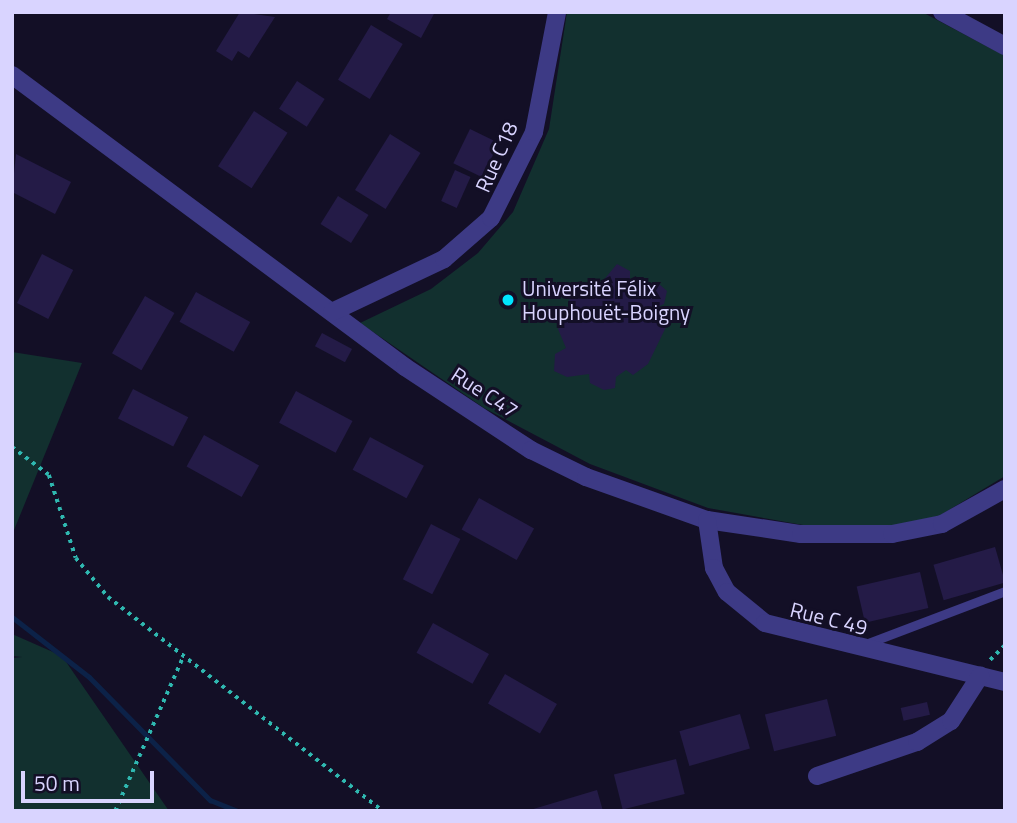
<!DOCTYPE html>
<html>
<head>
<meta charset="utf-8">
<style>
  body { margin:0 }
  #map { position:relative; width:1017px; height:823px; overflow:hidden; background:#130f26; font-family:"Titillium Web",sans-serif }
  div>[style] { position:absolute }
  .green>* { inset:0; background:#12302f }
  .stream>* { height:5px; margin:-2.5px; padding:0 2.5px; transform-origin:2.5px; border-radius:2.5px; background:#0c2248 }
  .building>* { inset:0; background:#241b47; transform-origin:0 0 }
  .path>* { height:3.5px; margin-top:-1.75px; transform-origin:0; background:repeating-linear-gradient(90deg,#2fb8b0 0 3.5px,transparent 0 8.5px) }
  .service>* { height:9px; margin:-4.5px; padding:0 4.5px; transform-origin:4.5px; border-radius:4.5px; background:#3d3a85 }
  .minor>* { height:18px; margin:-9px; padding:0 9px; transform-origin:9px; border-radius:9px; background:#3d3a85 }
  .dots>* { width:19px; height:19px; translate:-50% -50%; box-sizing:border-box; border:4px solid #130f26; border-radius:50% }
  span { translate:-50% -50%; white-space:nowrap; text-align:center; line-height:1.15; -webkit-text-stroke:6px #130f26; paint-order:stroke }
  .street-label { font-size:21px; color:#d9d4ff }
  .poi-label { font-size:21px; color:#d9d4ff }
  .left { translate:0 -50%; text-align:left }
  .frame { position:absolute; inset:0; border:14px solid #d9d4ff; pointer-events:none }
  .scale { position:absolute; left:21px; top:771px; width:133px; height:32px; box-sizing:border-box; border:4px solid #d9d4ff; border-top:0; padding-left:9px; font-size:21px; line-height:24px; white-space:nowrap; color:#d9d4ff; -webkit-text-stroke:5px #130f26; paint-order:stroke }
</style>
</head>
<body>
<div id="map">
  <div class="green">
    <i style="clip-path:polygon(567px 12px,922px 12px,1005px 56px,1005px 476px,939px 516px,891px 526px,803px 525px,708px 508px,590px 464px,484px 408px,360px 323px,431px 289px,478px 253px,513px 212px,549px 129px)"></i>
    <i style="clip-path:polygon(12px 352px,82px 363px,12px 535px)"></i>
    <i style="clip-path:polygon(12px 634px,62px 656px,169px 811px,12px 811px,12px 658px,22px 657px,12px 656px)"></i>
  </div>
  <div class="stream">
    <i style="left:12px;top:617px;width:98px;rotate:37.9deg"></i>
    <i style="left:89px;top:677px;width:173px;rotate:45.5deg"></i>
    <i style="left:210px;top:800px;width:29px;rotate:22deg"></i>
  </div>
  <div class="building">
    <i style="clip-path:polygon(240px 12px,275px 17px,249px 58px,238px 51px,232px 61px,216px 51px)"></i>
    <i style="clip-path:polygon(391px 12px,435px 12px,421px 38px,387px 19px)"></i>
    <i style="left:371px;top:25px;width:37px;height:64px;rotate:31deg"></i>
    <i style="left:297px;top:81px;width:33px;height:33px;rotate:33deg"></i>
    <i style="left:254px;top:111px;width:40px;height:66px;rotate:33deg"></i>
    <i style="left:470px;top:129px;width:32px;height:38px;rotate:26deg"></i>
    <i style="left:390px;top:134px;width:36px;height:66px;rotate:32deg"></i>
    <i style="clip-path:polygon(16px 154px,71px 182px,55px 214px,12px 192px)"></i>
    <i style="left:455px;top:170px;width:17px;height:34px;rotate:24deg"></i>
    <i style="left:338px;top:196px;width:36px;height:33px;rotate:32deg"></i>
    <i style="left:42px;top:254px;width:35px;height:55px;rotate:27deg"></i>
    <i style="clip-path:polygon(617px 264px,630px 271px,630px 282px,659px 284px,667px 291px,664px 304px,651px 310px,666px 327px,648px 364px,633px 375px,626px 370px,616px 377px,615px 388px,604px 390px,590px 383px,589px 374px,567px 377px,554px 371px,555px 354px,566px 348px,558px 329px,574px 308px,568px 304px,571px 295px,597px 288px)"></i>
    <i style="left:196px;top:292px;width:62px;height:34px;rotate:29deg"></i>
    <i style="left:145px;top:296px;width:34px;height:66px;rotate:30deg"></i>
    <i style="left:322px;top:333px;width:34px;height:15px;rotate:28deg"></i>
    <i style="left:133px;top:389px;width:62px;height:33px;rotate:27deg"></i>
    <i style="left:296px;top:391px;width:64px;height:36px;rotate:28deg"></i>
    <i style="left:204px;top:435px;width:63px;height:36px;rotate:29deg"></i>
    <i style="left:370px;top:437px;width:61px;height:37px;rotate:28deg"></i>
    <i style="left:479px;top:498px;width:63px;height:36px;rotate:29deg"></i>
    <i style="left:431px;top:524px;width:33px;height:62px;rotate:27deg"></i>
    <i style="left:995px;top:547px;width:37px;height:64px;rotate:74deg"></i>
    <i style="left:920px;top:572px;width:37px;height:65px;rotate:77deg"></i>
    <i style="left:433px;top:623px;width:64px;height:34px;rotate:29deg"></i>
    <i style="left:505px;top:674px;width:60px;height:34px;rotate:30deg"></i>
    <i style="left:827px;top:699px;width:38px;height:64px;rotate:76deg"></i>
    <i style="left:927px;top:702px;width:13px;height:27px;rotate:77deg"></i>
    <i style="left:740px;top:714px;width:36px;height:63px;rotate:74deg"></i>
    <i style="left:676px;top:759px;width:36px;height:64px;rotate:76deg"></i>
    <i style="clip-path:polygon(597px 790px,603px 811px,530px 811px,530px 810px)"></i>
  </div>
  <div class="path">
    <i style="left:12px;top:447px;width:46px;rotate:37.1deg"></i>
    <i style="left:49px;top:475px;width:87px;rotate:72deg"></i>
    <i style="left:76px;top:558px;width:50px;rotate:50.6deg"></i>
    <i style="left:108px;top:597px;width:348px;rotate:37.9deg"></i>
    <i style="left:990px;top:660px;width:21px;rotate:-45deg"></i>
    <i style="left:115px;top:811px;width:166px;rotate:-66.2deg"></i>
  </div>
  <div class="service">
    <i style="left:863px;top:645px;width:152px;rotate:-20.8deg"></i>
  </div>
  <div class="minor">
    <i style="left:942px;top:12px;width:72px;rotate:28.4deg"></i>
    <i style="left:12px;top:75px;width:490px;rotate:36.6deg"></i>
    <i style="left:405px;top:367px;width:151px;rotate:33.4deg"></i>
    <i style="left:531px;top:450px;width:61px;rotate:26.1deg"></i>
    <i style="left:586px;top:477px;width:128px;rotate:19.6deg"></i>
    <i style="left:707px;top:520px;width:95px;rotate:8.5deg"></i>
    <i style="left:801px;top:534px;width:91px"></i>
    <i style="left:892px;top:534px;width:51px;rotate:-11.3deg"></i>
    <i style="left:942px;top:524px;width:72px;rotate:-29.1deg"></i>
    <i style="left:332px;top:312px;width:124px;rotate:-25.3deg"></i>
    <i style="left:444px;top:259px;width:62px;rotate:-41.1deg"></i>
    <i style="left:491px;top:218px;width:96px;rotate:-63.4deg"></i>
    <i style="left:534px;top:132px;width:122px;rotate:-79.1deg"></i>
    <i style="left:707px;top:520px;width:49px;rotate:81.7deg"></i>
    <i style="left:714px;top:568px;width:27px;rotate:62deg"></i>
    <i style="left:727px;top:592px;width:49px;rotate:39.2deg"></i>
    <i style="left:765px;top:623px;width:247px;rotate:13.8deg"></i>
    <i style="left:817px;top:776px;width:106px;rotate:-18.8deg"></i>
    <i style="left:917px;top:742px;width:40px;rotate:-32deg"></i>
    <i style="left:951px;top:721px;width:54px;rotate:-57.2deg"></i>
  </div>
  <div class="dots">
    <i style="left:508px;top:300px;background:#00e5ff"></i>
  </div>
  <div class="street-label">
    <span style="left:496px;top:157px;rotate:-66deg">Rue C18</span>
    <span style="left:485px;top:392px;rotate:33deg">Rue C47</span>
    <span style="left:829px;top:618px;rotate:14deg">Rue C 49</span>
  </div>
  <div class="poi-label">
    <span class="left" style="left:522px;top:300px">Université Félix<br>Houphouët-Boigny</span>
  </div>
  <div class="frame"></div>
  <div class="scale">50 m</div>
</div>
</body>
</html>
